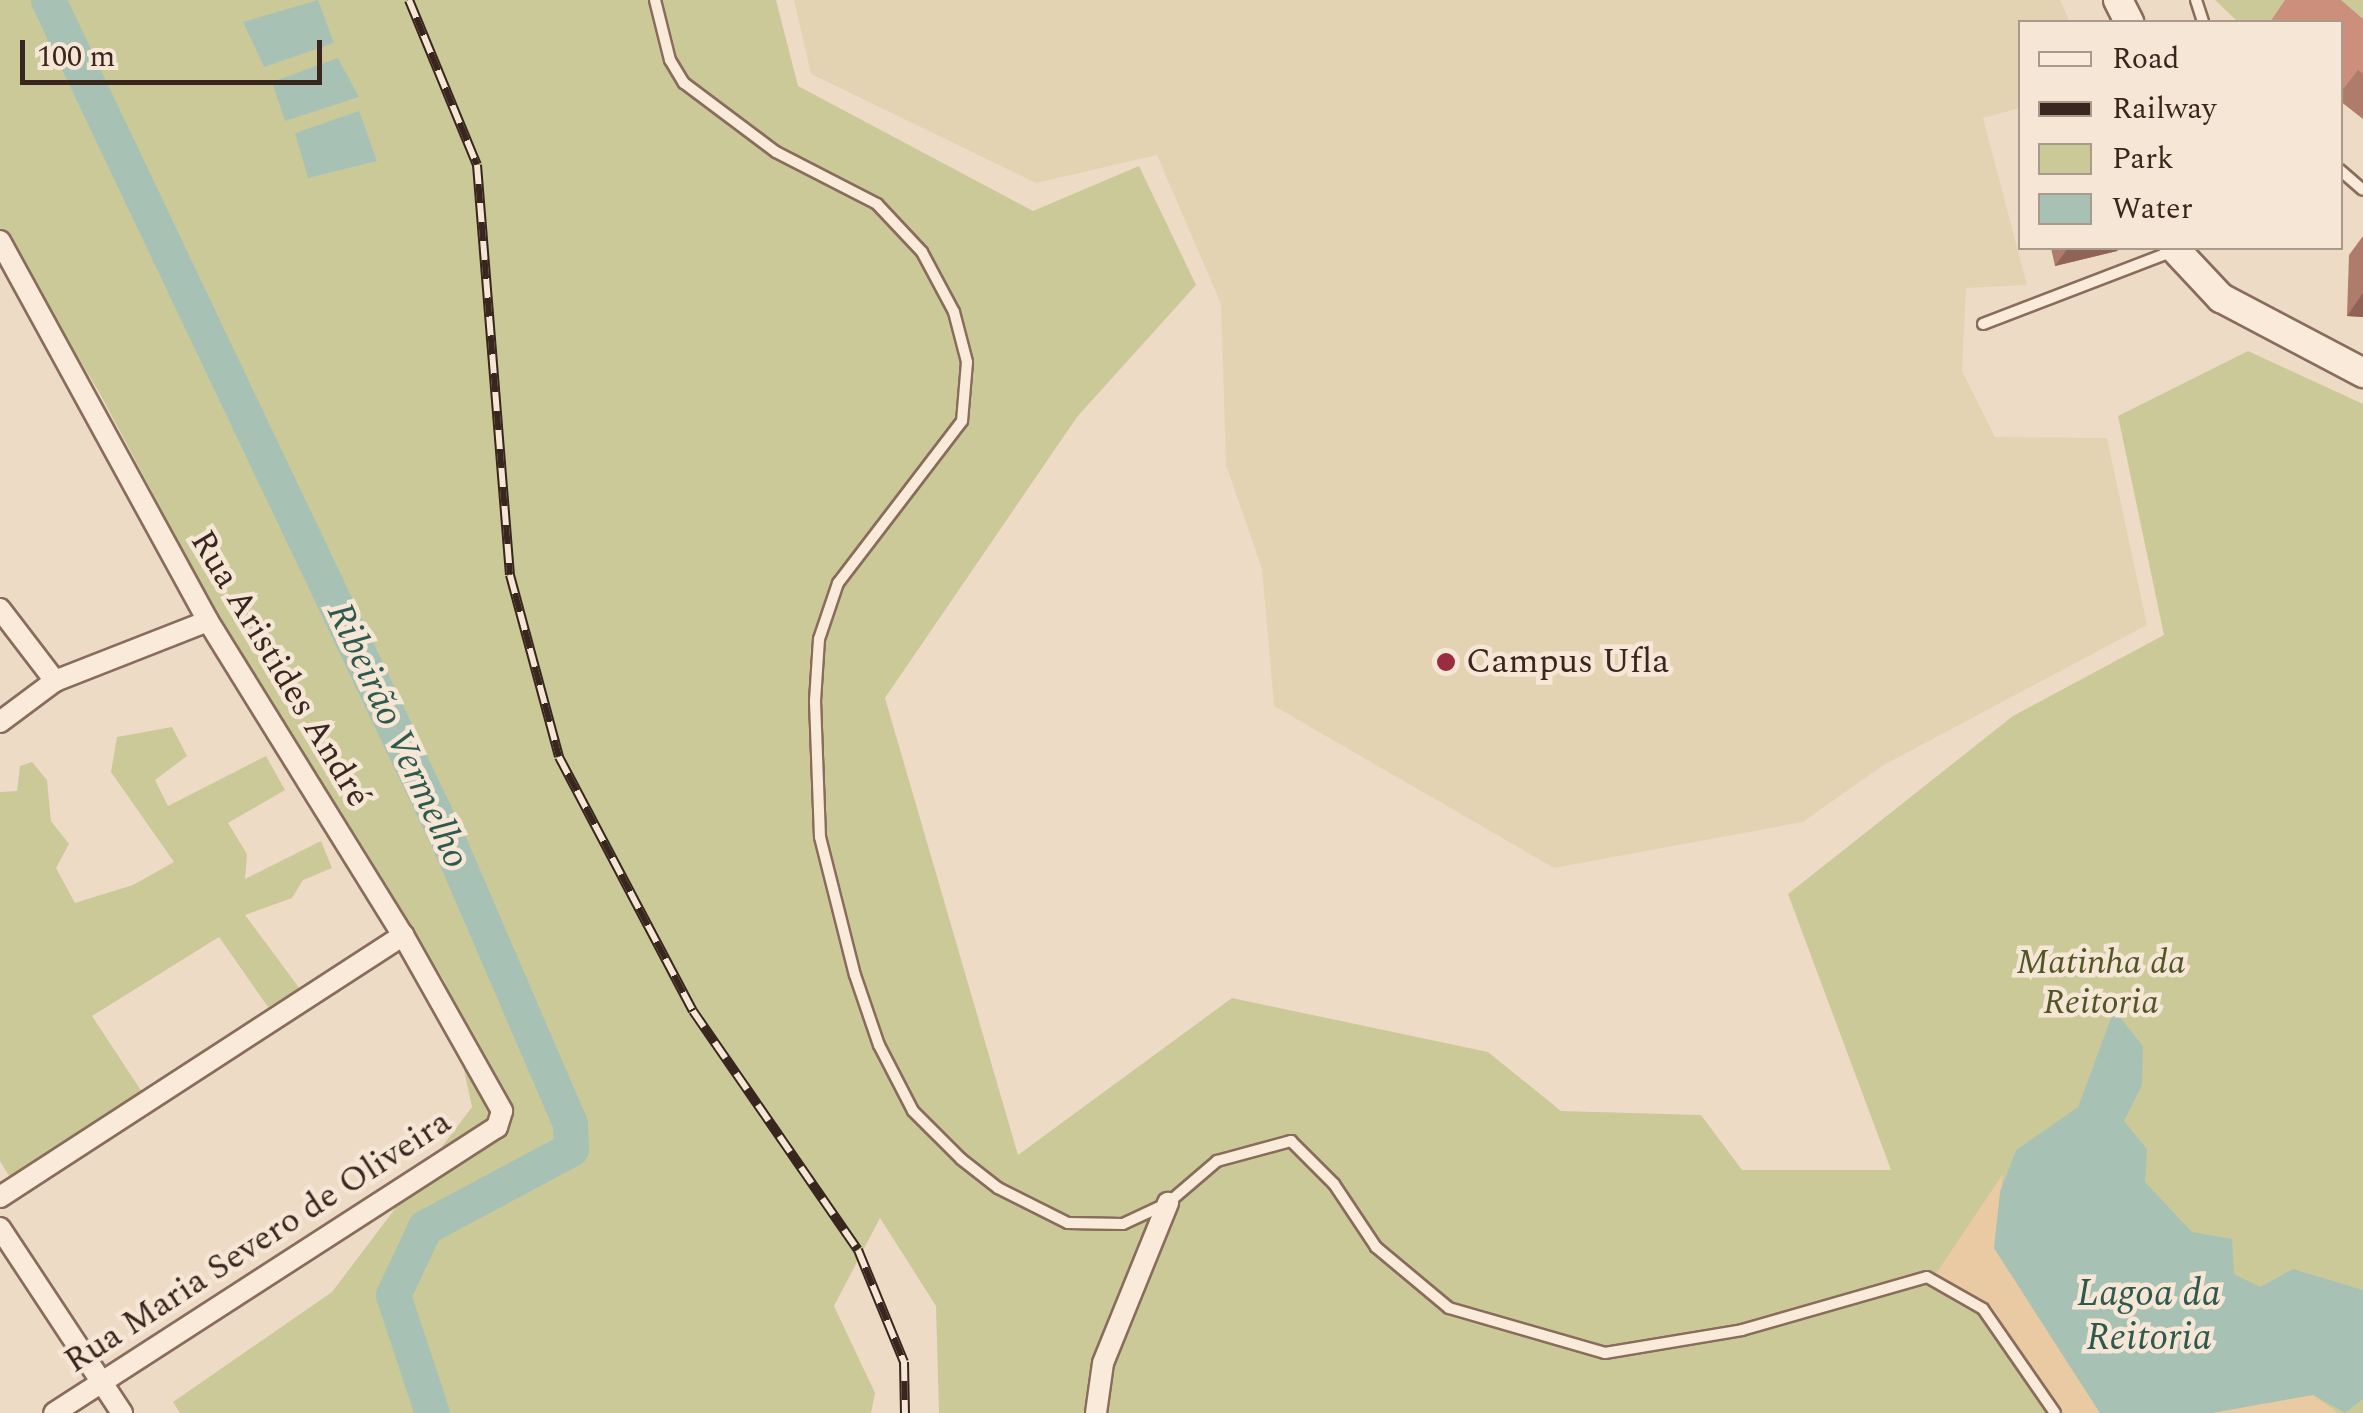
<!DOCTYPE html>
<html>
<head>
<meta charset="utf-8">
<style>
  body { margin:0 }
  #map { position:relative; width:2363px; height:1413px; overflow:hidden; background:#eedbc5; font-family:Spectral,serif }
  div>[style] { position:absolute }
  .farmland>* { inset:0; background:#e4d3b3 }
  .green>* { inset:0; background:#ccc999 }
  .sand>* { inset:0; background:#eacaa3 }
  .water>* { inset:0; background:#a7c2b5 }
  .river>* { height:35px; margin:-17.5px; padding:0 17.5px; transform-origin:17.5px; border-radius:17.5px; background:#a7c2b5 }
  .roads { filter:drop-shadow(2px 0 #896c5b) drop-shadow(-2px 0 #896c5b) drop-shadow(0 2px #896c5b) drop-shadow(0 -2px #896c5b) }
  .service>* { height:10px; margin:-5px; padding:0 5px; transform-origin:5px; border-radius:5px; background:#f9ead9 }
  .minor>* { height:20px; margin:-10px; padding:0 10px; transform-origin:10px; border-radius:10px; background:#f9ead9 }
  .tertiary>* { height:28px; margin:-14px; padding:0 14px; transform-origin:14px; border-radius:14px; background:#f9ead9 }
  .rail>* { height:10px; margin-top:-5px; transform-origin:0; background:repeating-linear-gradient(90deg,#f5e6d5 0 19px,#39271f 0 38px); box-sizing:border-box; border-block:2px solid #39271f }
  .wall>* { inset:0; background:#af7b6b }
  .shaded-wall>* { inset:0; background:#8f6457 }
  .building>* { inset:0; background:#cc8f7c }
  .dots>* { width:28px; height:28px; translate:-50% -50%; box-sizing:border-box; border:5px solid #f5e6d5; border-radius:50% }
  span { translate:-50% -50%; white-space:nowrap; text-align:center; line-height:1.15; -webkit-text-stroke:9px #f5e6d5; paint-order:stroke }
  .poi-label { font-size:35px; color:#39271f }
  .left { translate:0 -50%; text-align:left }
  .street-label { font-size:35px; color:#39271f }
  .park-label { font-size:35px; color:#525626; font-style:italic }
  .water-label { font-size:38px; color:#2e594f; font-style:italic }
  .legend { position:absolute; left:2018px; top:20px; width:325px; height:230px; box-sizing:border-box; background:#f5e6d5; border:2px solid #aa9a8c; margin:0; padding:12px 18px; list-style:none; font-size:30px; color:#39271f }
  .legend li { display:flex; align-items:center; gap:20px; height:50px }
  .legend b { width:50px; border:2px solid #aa9a8c }
  .scale { position:absolute; left:20px; top:40px; width:302px; height:45px; box-sizing:border-box; border:5px solid #39271f; border-top:0; padding-left:12px; font-size:30px; line-height:35px; white-space:nowrap; color:#39271f; -webkit-text-stroke:8px #f5e6d5; paint-order:stroke }
</style>
</head>
<body>
<div id="map">
  <div class="farmland">
    <i style="clip-path:polygon(794px 0,2060px 0,2070px 22px,2020px 22px,2020px 108px,1983px 118px,2027px 285px,1966px 288px,1962px 371px,1995px 437px,2107px 438px,2147px 625px,1882px 766px,1803px 822px,1554px 868px,1274px 706px,1262px 569px,1226px 465px,1221px 304px,1157px 155px,1036px 183px,811px 74px)"></i>
  </div>
  <div class="green">
    <i style="clip-path:polygon(0 0,776px 0,798px 86px,1033px 211px,1139px 166px,1196px 285px,1077px 417px,885px 698px,1018px 1155px,1232px 998px,1488px 1052px,1561px 1111px,1701px 1115px,1742px 1170px,1891px 1170px,1788px 894px,2013px 716px,2164px 635px,2118px 416px,2248px 351px,2363px 404px,2363px 1413px,939px 1413px,936px 1306px,880px 1218px,834px 1306px,875px 1393px,871px 1413px,180px 1413px,173px 1402px,332px 1292px,472px 1107px,445px 982px,225px 629px,99px 392px,0 229px)"></i>
    <i style="clip-path:polygon(2215px 0,2363px 0,2363px 115px,2340px 22px,2238px 22px)"></i>
    <i style="clip-path:polygon(172px 727px,187px 756px,155px 780px,168px 806px,266px 756px,285px 790px,228px 823px,247px 854px,245px 879px,321px 841px,332px 868px,303px 880px,292px 898px,245px 915px,300px 989px,268px 1007px,219px 937px,92px 1016px,142px 1092px,12px 1181px,0 1161px,0 792px,17px 791px,20px 766px,32px 762px,47px 780px,51px 821px,69px 844px,56px 868px,75px 903px,133px 885px,174px 862px,111px 772px,117px 737px)"></i>
  </div>
  <div class="sand">
    <i style="clip-path:polygon(2003px 1174px,1994px 1248px,2100px 1413px,2059px 1413px,1983px 1304px,1935px 1275px)"></i>
    <i style="clip-path:polygon(2313px 1395px,2338px 1413px,2210px 1413px,2266px 1398px)"></i>
  </div>
  <div class="water">
    <i style="clip-path:polygon(318px 0,334px 43px,264px 67px,243px 22px)"></i>
    <i style="clip-path:polygon(338px 58px,359px 97px,285px 121px,272px 82px)"></i>
    <i style="clip-path:polygon(359px 111px,377px 161px,308px 178px,295px 133px)"></i>
    <i style="clip-path:polygon(2114px 1010px,2143px 1046px,2142px 1085px,2124px 1121px,2147px 1149px,2145px 1182px,2192px 1232px,2232px 1239px,2234px 1274px,2260px 1287px,2293px 1269px,2363px 1290px,2363px 1399px,2345px 1413px,2313px 1395px,2212px 1413px,2100px 1413px,1994px 1248px,2000px 1192px,2016px 1150px,2078px 1107px)"></i>
  </div>
  <div class="river">
    <i style="left:48px;top:0;width:936px;rotate:64.56deg"></i>
    <i style="left:450px;top:845px;width:304px;rotate:66.7deg"></i>
    <i style="left:570px;top:1124px;width:25px;rotate:88deg"></i>
    <i style="left:571px;top:1149px;width:166px;rotate:151.9deg"></i>
    <i style="left:425px;top:1227px;width:75px;rotate:115.2deg"></i>
    <i style="left:393px;top:1295px;width:124px;rotate:71.7deg"></i>
  </div>
  <div class="roads">
    <div class="service">
      <i style="left:655px;top:0;width:62px;rotate:76deg"></i>
      <i style="left:670px;top:60px;width:27px;rotate:59deg"></i>
      <i style="left:684px;top:83px;width:115px;rotate:36.9deg"></i>
      <i style="left:776px;top:152px;width:114px;rotate:27.2deg"></i>
      <i style="left:877px;top:204px;width:66px;rotate:46.8deg"></i>
      <i style="left:922px;top:252px;width:68px;rotate:61.9deg"></i>
      <i style="left:954px;top:312px;width:52px;rotate:75.4deg"></i>
      <i style="left:967px;top:362px;width:59px;rotate:94.8deg"></i>
      <i style="left:962px;top:421px;width:204px;rotate:127.4deg"></i>
      <i style="left:838px;top:583px;width:59px;rotate:108.7deg"></i>
      <i style="left:819px;top:639px;width:62px;rotate:93.7deg"></i>
      <i style="left:815px;top:701px;width:136px;rotate:87.9deg"></i>
      <i style="left:820px;top:837px;width:142px;rotate:75.8deg"></i>
      <i style="left:855px;top:975px;width:74px;rotate:71.1deg"></i>
      <i style="left:879px;top:1045px;width:74px;rotate:62.7deg"></i>
      <i style="left:913px;top:1111px;width:68px;rotate:45deg"></i>
      <i style="left:961px;top:1159px;width:47px;rotate:38.1deg"></i>
      <i style="left:998px;top:1188px;width:78px;rotate:26.6deg"></i>
      <i style="left:1068px;top:1223px;width:55px;rotate:1deg"></i>
      <i style="left:1123px;top:1224px;width:50px;rotate:-25deg"></i>
      <i style="left:1168px;top:1203px;width:65px;rotate:-40.6deg"></i>
      <i style="left:1217px;top:1161px;width:77px;rotate:-15.1deg"></i>
      <i style="left:1291px;top:1141px;width:61px;rotate:45deg"></i>
      <i style="left:1334px;top:1184px;width:76px;rotate:56.3deg"></i>
      <i style="left:1376px;top:1247px;width:95px;rotate:39.9deg"></i>
      <i style="left:1449px;top:1308px;width:162px;rotate:16.1deg"></i>
      <i style="left:1605px;top:1353px;width:139px;rotate:-9.5deg"></i>
      <i style="left:1742px;top:1330px;width:192px;rotate:-16deg"></i>
      <i style="left:1927px;top:1277px;width:64px;rotate:29.7deg"></i>
      <i style="left:1983px;top:1309px;width:126px;rotate:55.3deg"></i>
      <i style="left:2196px;top:0;width:23px;rotate:72deg"></i>
      <i style="left:2340px;top:170px;width:30px;rotate:41deg"></i>
      <i style="left:1983px;top:324px;width:201px;rotate:-21deg"></i>
    </div>
    <div class="minor">
      <i style="left:0;top:241px;width:433px;rotate:61.3deg"></i>
      <i style="left:208px;top:621px;width:370px;rotate:58.2deg"></i>
      <i style="left:403px;top:935px;width:202px;rotate:60.6deg"></i>
      <i style="left:502px;top:1111px;width:17px;rotate:107deg"></i>
      <i style="left:497px;top:1127px;width:527px;rotate:147.15deg"></i>
      <i style="left:0;top:609px;width:91px;rotate:52.6deg"></i>
      <i style="left:0;top:722px;width:69px;rotate:-36.7deg"></i>
      <i style="left:55px;top:681px;width:164px;rotate:-21.4deg"></i>
      <i style="left:0;top:1197px;width:481px;rotate:-33deg"></i>
      <i style="left:0;top:1228px;width:222px;rotate:56.6deg"></i>
      <i style="left:1096px;top:1413px;width:50px;rotate:-82deg"></i>
      <i style="left:1103px;top:1363px;width:173px;rotate:-67.9deg"></i>
    </div>
    <div class="tertiary">
      <i style="left:2118px;top:0;width:25px;rotate:63deg"></i>
      <i style="left:2174px;top:248px;width:69px;rotate:46.8deg"></i>
      <i style="left:2221px;top:298px;width:161px;rotate:27.8deg"></i>
    </div>
  </div>
  <div class="rail">
    <i style="left:409px;top:0;width:178px;rotate:67.6deg"></i>
    <i style="left:477px;top:165px;width:411px;rotate:85.4deg"></i>
    <i style="left:510px;top:575px;width:188px;rotate:74.9deg"></i>
    <i style="left:559px;top:757px;width:287px;rotate:62.2deg"></i>
    <i style="left:693px;top:1011px;width:290px;rotate:55.4deg"></i>
    <i style="left:858px;top:1250px;width:121px;rotate:67.7deg"></i>
    <i style="left:904px;top:1362px;width:51px;rotate:88.9deg"></i>
  </div>
  <div class="wall">
    <i style="clip-path:polygon(2363px 19px,2363px 119px,2340px 101px,2340px 22px)"></i>
    <i style="clip-path:polygon(2363px 236px,2363px 317px,2347px 316px,2349px 255px)"></i>
    <i style="clip-path:polygon(2051px 248px,2120px 248px,2117px 251px,2055px 266px)"></i>
  </div>
  <div class="shaded-wall">
    <i style="clip-path:polygon(2068px 248px,2120px 248px,2117px 251px,2055px 266px)"></i>
    <i style="clip-path:polygon(2363px 293px,2363px 317px,2347px 316px)"></i>
  </div>
  <div class="building">
    <i style="clip-path:polygon(2285px 0,2341px 0,2363px 19px,2363px 74px,2358px 70px,2344px 88px,2340px 85px,2340px 22px,2270px 22px)"></i>
  </div>
  <div class="dots">
    <i style="left:1446px;top:662px;background:#982c40"></i>
  </div>
  <div class="poi-label">
    <span class="left" style="left:1466px;top:662px">Campus Ufla</span>
  </div>
  <div class="street-label">
    <span style="left:280px;top:669px;rotate:59deg">Rua Aristides André</span>
    <span style="left:258px;top:1242px;rotate:-33deg">Rua Maria Severo de Oliveira</span>
  </div>
  <div class="park-label">
    <span style="left:2101px;top:983px">Matinha da<br>Reitoria</span>
  </div>
  <div class="water-label">
    <span style="left:397px;top:736px;rotate:65deg">Ribeirão Vermelho</span>
    <span style="left:2149px;top:1317px">Lagoa da<br>Reitoria</span>
  </div>
  <ul class="legend">
  <li><b style="height:12px;background:#f9ead9"></b>Road</li>
  <li><b style="height:12px;background:#39271f"></b>Railway</li>
  <li><b style="height:28px;background:#ccc999"></b>Park</li>
  <li><b style="height:28px;background:#a7c2b5"></b>Water</li>
  </ul>
  <div class="scale">100 m</div>
</div>
</body>
</html>
